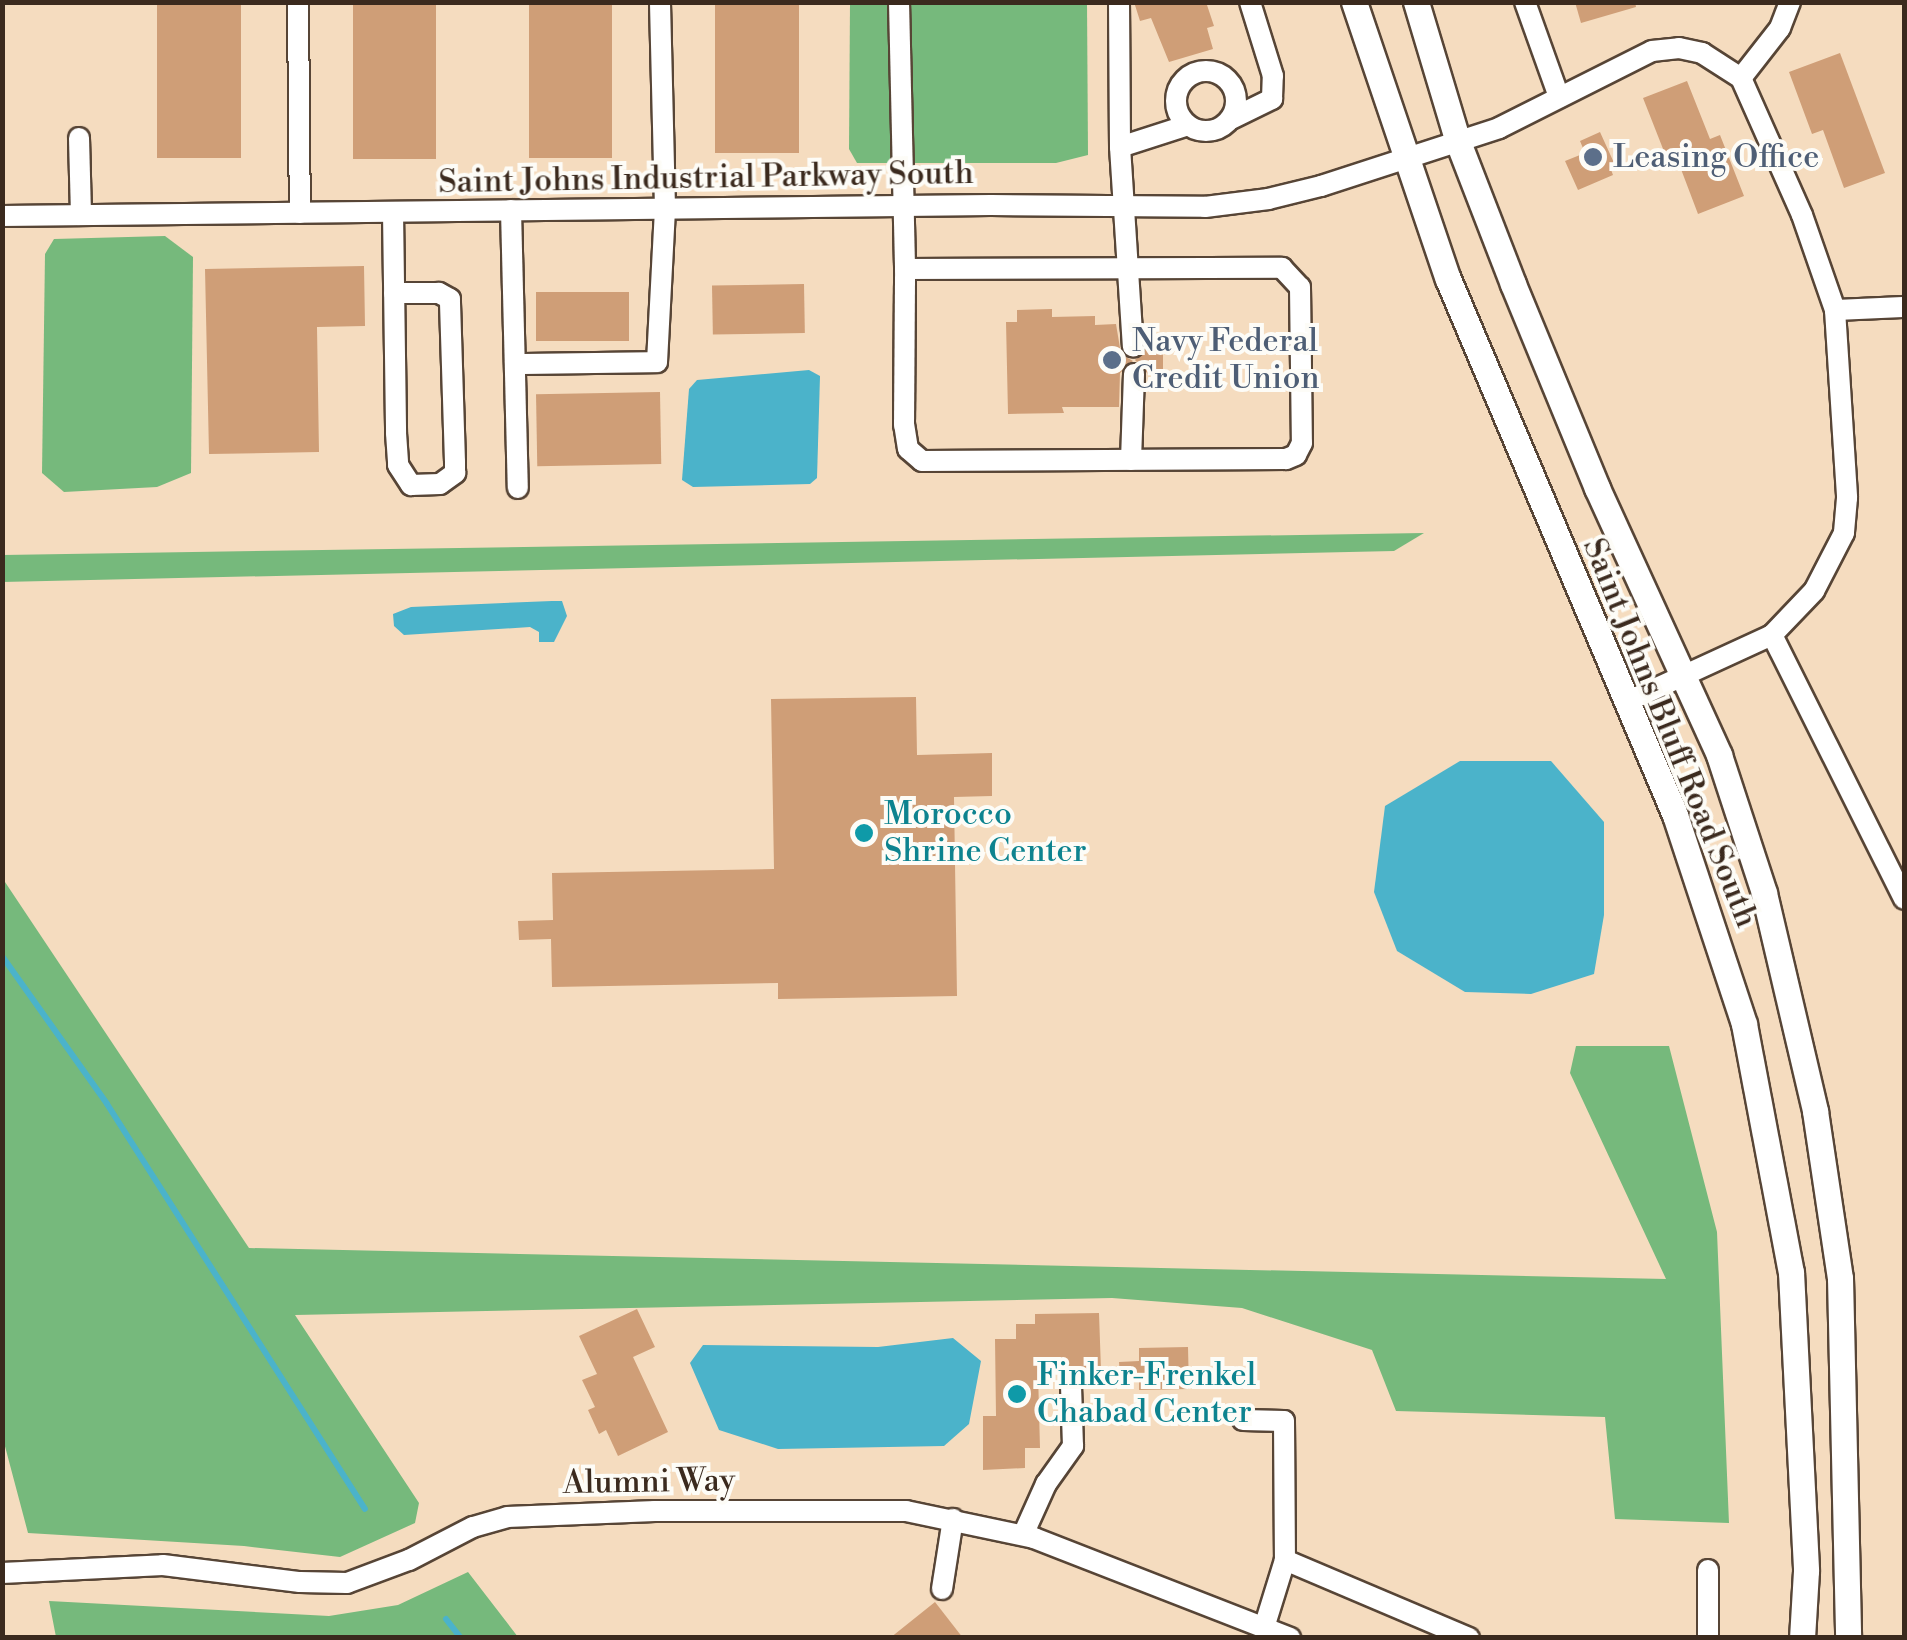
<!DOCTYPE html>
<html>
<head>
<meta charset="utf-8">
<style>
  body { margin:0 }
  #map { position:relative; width:1907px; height:1640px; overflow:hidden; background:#f5dcbf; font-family:"Libre Bodoni",serif }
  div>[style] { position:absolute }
  .forest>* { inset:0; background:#76b97c }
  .water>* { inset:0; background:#4bb3ca }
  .stream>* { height:6px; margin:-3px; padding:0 3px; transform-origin:3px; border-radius:3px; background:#4bb3ca }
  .building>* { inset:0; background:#cf9e77; transform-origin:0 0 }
  .roads { filter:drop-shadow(2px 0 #574536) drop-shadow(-2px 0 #574536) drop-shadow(0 2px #574536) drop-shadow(0 -2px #574536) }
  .minor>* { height:20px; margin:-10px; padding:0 10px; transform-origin:10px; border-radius:10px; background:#fff }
  .minor>.ring { margin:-10px; padding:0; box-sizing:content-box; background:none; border:20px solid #fff; border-radius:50% }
  .major>* { height:25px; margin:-12.5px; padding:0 12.5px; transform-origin:12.5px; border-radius:12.5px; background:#fff }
  .dots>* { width:28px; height:28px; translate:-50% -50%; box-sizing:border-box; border:5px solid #fdfcf7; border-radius:50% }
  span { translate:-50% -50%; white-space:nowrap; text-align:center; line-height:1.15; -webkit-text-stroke:8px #fdfcf7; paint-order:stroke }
  .service-label { font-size:32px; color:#4e5e75 }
  .left { translate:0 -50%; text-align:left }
  .street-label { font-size:32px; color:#3b2a1e }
  .culture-label { font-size:32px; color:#0d838f }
  .frame { position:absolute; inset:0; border:5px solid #3b2a1e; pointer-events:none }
</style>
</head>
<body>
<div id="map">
  <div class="forest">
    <i style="clip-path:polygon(850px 3px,1087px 3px,1088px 155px,1056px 163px,857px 163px,849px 149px)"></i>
    <i style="clip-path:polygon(165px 236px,193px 257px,191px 473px,157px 487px,64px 492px,42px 473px,45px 254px,54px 239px)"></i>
    <i style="clip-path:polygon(1424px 533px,1394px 551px,2px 582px,3px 555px)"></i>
    <i style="clip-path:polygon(3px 879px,249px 1248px,1666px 1279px,1570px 1073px,1576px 1046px,1669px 1046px,1717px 1232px,1729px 1523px,1615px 1519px,1605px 1417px,1396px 1411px,1372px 1350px,1242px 1308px,1112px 1298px,295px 1315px,419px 1503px,415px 1523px,340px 1557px,244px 1546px,28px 1533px,2px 1435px)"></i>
    <i style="clip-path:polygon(468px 1572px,518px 1637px,56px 1637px,49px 1601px,329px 1616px,398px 1605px)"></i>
  </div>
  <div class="water">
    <i style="clip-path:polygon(809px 370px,820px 376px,817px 478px,810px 484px,693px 487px,682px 480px,689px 389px,697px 380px)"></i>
    <i style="clip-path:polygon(552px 601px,562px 601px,567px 616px,554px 642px,539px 642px,539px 632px,530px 627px,404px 635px,394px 626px,393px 614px,411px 607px)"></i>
    <i style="clip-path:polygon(1460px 761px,1551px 761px,1604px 822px,1604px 915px,1594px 974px,1531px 994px,1465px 992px,1397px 951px,1374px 892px,1385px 806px)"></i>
    <i style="clip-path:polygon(953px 1338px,981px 1361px,969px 1424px,944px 1446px,778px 1449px,719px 1430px,690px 1363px,703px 1345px,878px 1347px)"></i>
  </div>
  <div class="stream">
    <i style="left:2px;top:956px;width:181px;rotate:54.6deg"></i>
    <i style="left:107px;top:1104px;width:480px;rotate:57.5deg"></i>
    <i style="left:446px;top:1619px;width:24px;rotate:52deg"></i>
  </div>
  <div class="building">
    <i style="left:157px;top:2px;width:84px;height:156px"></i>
    <i style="left:353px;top:2px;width:83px;height:157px"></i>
    <i style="left:529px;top:2px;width:83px;height:156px"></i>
    <i style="left:715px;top:2px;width:84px;height:151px"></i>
    <i style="clip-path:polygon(1134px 2px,1206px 2px,1214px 26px,1207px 28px,1213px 49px,1169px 62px,1151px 18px,1140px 21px)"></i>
    <i style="clip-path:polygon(1575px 2px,1635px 2px,1636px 7px,1581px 23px)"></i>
    <i style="clip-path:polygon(1840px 53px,1885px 173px,1844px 188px,1823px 130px,1812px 134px,1789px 72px)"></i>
    <i style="clip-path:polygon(1687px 81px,1710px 139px,1720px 135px,1744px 196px,1698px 214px,1676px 156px,1667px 159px,1643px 98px)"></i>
    <i style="clip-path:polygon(1600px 132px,1615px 165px,1610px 167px,1613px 175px,1578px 190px,1565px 161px,1585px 153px,1580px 141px)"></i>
    <i style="clip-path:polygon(364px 266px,365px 326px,317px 327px,319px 452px,209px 454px,205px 269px)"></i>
    <i style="left:804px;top:284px;width:49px;height:92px;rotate:89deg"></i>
    <i style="left:536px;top:292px;width:93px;height:49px"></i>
    <i style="clip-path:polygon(1052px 309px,1052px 317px,1095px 316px,1095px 325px,1116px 324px,1121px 354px,1133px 361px,1120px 373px,1119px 407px,1062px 407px,1064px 413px,1008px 414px,1006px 322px,1017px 322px,1017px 310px)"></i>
    <i style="clip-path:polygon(1147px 347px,1163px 347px,1163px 374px,1148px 374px,1135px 360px)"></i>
    <i style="left:660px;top:392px;width:72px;height:124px;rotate:89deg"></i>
    <i style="clip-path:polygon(916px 697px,917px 755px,992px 753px,992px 796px,954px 797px,957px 996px,778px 999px,778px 983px,552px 987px,551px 939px,519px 940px,518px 921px,553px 920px,552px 873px,774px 869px,771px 699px)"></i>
    <i style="clip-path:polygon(637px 1309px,655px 1347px,633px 1357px,668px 1432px,618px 1456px,606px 1430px,599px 1434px,588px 1410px,595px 1407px,582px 1380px,597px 1374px,579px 1336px)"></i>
    <i style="clip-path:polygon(1099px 1313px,1101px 1370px,1038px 1372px,1040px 1448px,1025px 1448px,1025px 1468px,983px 1470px,983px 1416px,996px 1416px,995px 1339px,1016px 1339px,1016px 1324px,1035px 1324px,1035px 1314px)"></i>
    <i style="clip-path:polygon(1188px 1347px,1189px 1389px,1139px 1390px,1139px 1376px,1120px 1377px,1119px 1362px,1139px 1361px,1139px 1348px)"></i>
    <i style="clip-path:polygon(935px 1602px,963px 1638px,890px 1638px)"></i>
  </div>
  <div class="roads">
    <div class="minor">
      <i style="left:298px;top:2px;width:211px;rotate:89.5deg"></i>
      <i style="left:899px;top:2px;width:267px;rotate:88.7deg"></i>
      <i style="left:905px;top:269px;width:377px;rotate:-0.2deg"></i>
      <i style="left:1282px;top:268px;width:26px;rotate:47deg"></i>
      <i style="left:1300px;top:287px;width:156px;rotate:89.3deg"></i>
      <i style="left:1302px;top:443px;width:13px;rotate:117deg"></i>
      <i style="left:1296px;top:455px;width:11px;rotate:158deg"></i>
      <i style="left:1286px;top:459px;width:364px;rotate:179.7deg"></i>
      <i style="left:922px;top:461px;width:18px;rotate:-139deg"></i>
      <i style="left:908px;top:449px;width:24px;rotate:-99deg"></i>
      <i style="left:904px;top:425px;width:156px;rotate:-89.6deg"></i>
      <i style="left:1119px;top:2px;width:145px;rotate:89.6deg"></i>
      <i style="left:1120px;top:147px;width:200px;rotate:86.3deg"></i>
      <i style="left:1525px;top:2px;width:101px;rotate:70.3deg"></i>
      <i class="ring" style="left:1176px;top:71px;width:40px;height:40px"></i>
      <i style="left:1741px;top:78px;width:63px;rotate:-52deg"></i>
      <i style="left:1780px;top:28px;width:28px;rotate:-69deg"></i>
      <i style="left:1231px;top:119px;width:46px;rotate:-26deg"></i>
      <i style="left:1272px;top:99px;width:23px;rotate:-88deg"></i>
      <i style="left:1273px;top:76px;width:77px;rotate:-107.3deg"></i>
      <i style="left:79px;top:138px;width:77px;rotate:88.5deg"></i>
      <i style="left:1120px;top:147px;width:71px;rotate:-17.9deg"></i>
      <i style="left:511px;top:210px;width:278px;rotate:88.6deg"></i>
      <i style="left:393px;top:212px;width:221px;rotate:89.2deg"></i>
      <i style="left:396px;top:433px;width:32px;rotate:86deg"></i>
      <i style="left:398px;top:465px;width:24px;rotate:57deg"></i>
      <i style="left:411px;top:485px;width:29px;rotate:-2deg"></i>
      <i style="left:440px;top:484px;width:19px;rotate:-36deg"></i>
      <i style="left:455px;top:473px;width:11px;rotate:-90deg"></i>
      <i style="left:455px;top:462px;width:163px;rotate:-91.8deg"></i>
      <i style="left:450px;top:299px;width:13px;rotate:-151deg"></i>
      <i style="left:439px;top:293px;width:45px;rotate:180deg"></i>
      <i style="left:2px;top:216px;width:989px;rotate:-0.64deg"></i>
      <i style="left:991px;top:205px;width:214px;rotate:0.5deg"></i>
      <i style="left:1205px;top:207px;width:64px;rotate:-7.2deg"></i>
      <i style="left:1268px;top:199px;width:55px;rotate:-13.8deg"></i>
      <i style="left:1321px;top:186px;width:187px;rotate:-18deg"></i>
      <i style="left:1499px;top:128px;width:171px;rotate:-26.7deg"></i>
      <i style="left:1652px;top:51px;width:27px;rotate:-6deg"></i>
      <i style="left:1679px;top:48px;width:24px;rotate:12deg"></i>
      <i style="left:1702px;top:53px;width:46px;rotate:32.7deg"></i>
      <i style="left:1741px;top:78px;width:150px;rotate:66deg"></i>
      <i style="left:1802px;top:215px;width:101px;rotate:70.8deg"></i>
      <i style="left:1835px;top:310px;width:188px;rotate:86.3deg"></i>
      <i style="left:1847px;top:498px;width:35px;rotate:95deg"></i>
      <i style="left:1844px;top:533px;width:65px;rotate:117.3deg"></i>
      <i style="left:1814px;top:591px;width:61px;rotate:133.7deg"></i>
      <i style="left:1772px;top:635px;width:161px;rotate:155.3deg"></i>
      <i style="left:1835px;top:310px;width:69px;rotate:-2.5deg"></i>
      <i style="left:515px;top:364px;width:142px;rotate:-0.8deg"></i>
      <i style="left:657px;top:362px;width:154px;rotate:-87deg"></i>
      <i style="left:665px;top:208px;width:206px;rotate:-91.4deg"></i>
      <i style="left:1131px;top:460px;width:86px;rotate:-88deg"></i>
      <i style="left:1772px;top:635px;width:295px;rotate:63.4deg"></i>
      <i style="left:1243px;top:1420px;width:41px;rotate:1.4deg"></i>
      <i style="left:1284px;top:1421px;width:139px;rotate:89.6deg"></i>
      <i style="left:1285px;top:1560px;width:71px;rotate:107.2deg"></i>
      <i style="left:1023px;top:1535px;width:56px;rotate:-65.7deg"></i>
      <i style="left:1046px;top:1484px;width:47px;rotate:-54.6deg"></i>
      <i style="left:1073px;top:1446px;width:61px;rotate:-91.9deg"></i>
      <i style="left:1285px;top:1560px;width:200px;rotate:23deg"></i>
      <i style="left:1708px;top:1570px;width:68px;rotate:90deg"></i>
      <i style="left:2px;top:1573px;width:161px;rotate:-2.8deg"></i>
      <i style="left:163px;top:1565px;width:138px;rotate:7.1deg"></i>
      <i style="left:300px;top:1582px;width:47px;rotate:1.2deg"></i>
      <i style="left:347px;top:1583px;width:66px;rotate:-20.4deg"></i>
      <i style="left:409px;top:1560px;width:72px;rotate:-27.3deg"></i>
      <i style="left:473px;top:1527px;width:35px;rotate:-16deg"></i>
      <i style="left:507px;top:1517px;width:148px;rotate:-2.3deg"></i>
      <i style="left:655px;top:1511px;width:251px"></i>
      <i style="left:906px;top:1511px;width:131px;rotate:11.9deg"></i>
      <i style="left:1034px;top:1538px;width:275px;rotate:21.3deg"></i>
      <i style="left:942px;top:1589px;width:71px;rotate:-81.1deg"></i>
    </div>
    <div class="major">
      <i style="left:1354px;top:2px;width:293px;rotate:71.3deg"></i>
      <i style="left:1448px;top:279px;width:582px;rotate:67.05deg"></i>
      <i style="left:1675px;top:815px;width:220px;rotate:71.7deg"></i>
      <i style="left:1744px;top:1024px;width:252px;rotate:79.3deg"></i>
      <i style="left:1791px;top:1272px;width:299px;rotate:87.1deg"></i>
      <i style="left:1806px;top:1571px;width:67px;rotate:93.4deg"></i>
      <i style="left:1416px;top:2px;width:146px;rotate:73.3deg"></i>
      <i style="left:1458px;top:142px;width:152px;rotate:68.8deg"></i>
      <i style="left:1513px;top:284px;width:221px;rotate:67.6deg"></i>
      <i style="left:1597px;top:488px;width:294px;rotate:65.4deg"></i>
      <i style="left:1719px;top:755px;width:145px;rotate:71.9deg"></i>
      <i style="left:1764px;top:893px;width:224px;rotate:76.8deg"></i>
      <i style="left:1815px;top:1111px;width:169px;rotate:81.5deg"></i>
      <i style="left:1840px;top:1278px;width:360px;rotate:88.7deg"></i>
    </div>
  </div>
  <div class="dots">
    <i style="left:1593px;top:157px;background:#5c6f8a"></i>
    <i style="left:1112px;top:360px;background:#5c6f8a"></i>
    <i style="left:864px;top:833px;background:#0f9aa8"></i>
    <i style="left:1017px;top:1394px;background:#0f9aa8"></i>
  </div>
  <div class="service-label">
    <span class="left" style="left:1613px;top:157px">Leasing Office</span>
    <span class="left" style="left:1132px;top:360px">Navy Federal<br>Credit Union</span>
  </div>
  <div class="street-label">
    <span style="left:706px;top:178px;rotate:-1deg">Saint Johns Industrial Parkway South</span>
    <span style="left:1670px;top:733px;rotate:68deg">Saint Johns Bluff Road South</span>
    <span style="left:649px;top:1482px;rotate:-1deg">Alumni Way</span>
  </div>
  <div class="culture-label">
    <span class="left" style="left:884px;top:833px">Morocco<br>Shrine Center</span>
    <span class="left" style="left:1037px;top:1394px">Finker-Frenkel<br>Chabad Center</span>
  </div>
  <div class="frame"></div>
</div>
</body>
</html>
